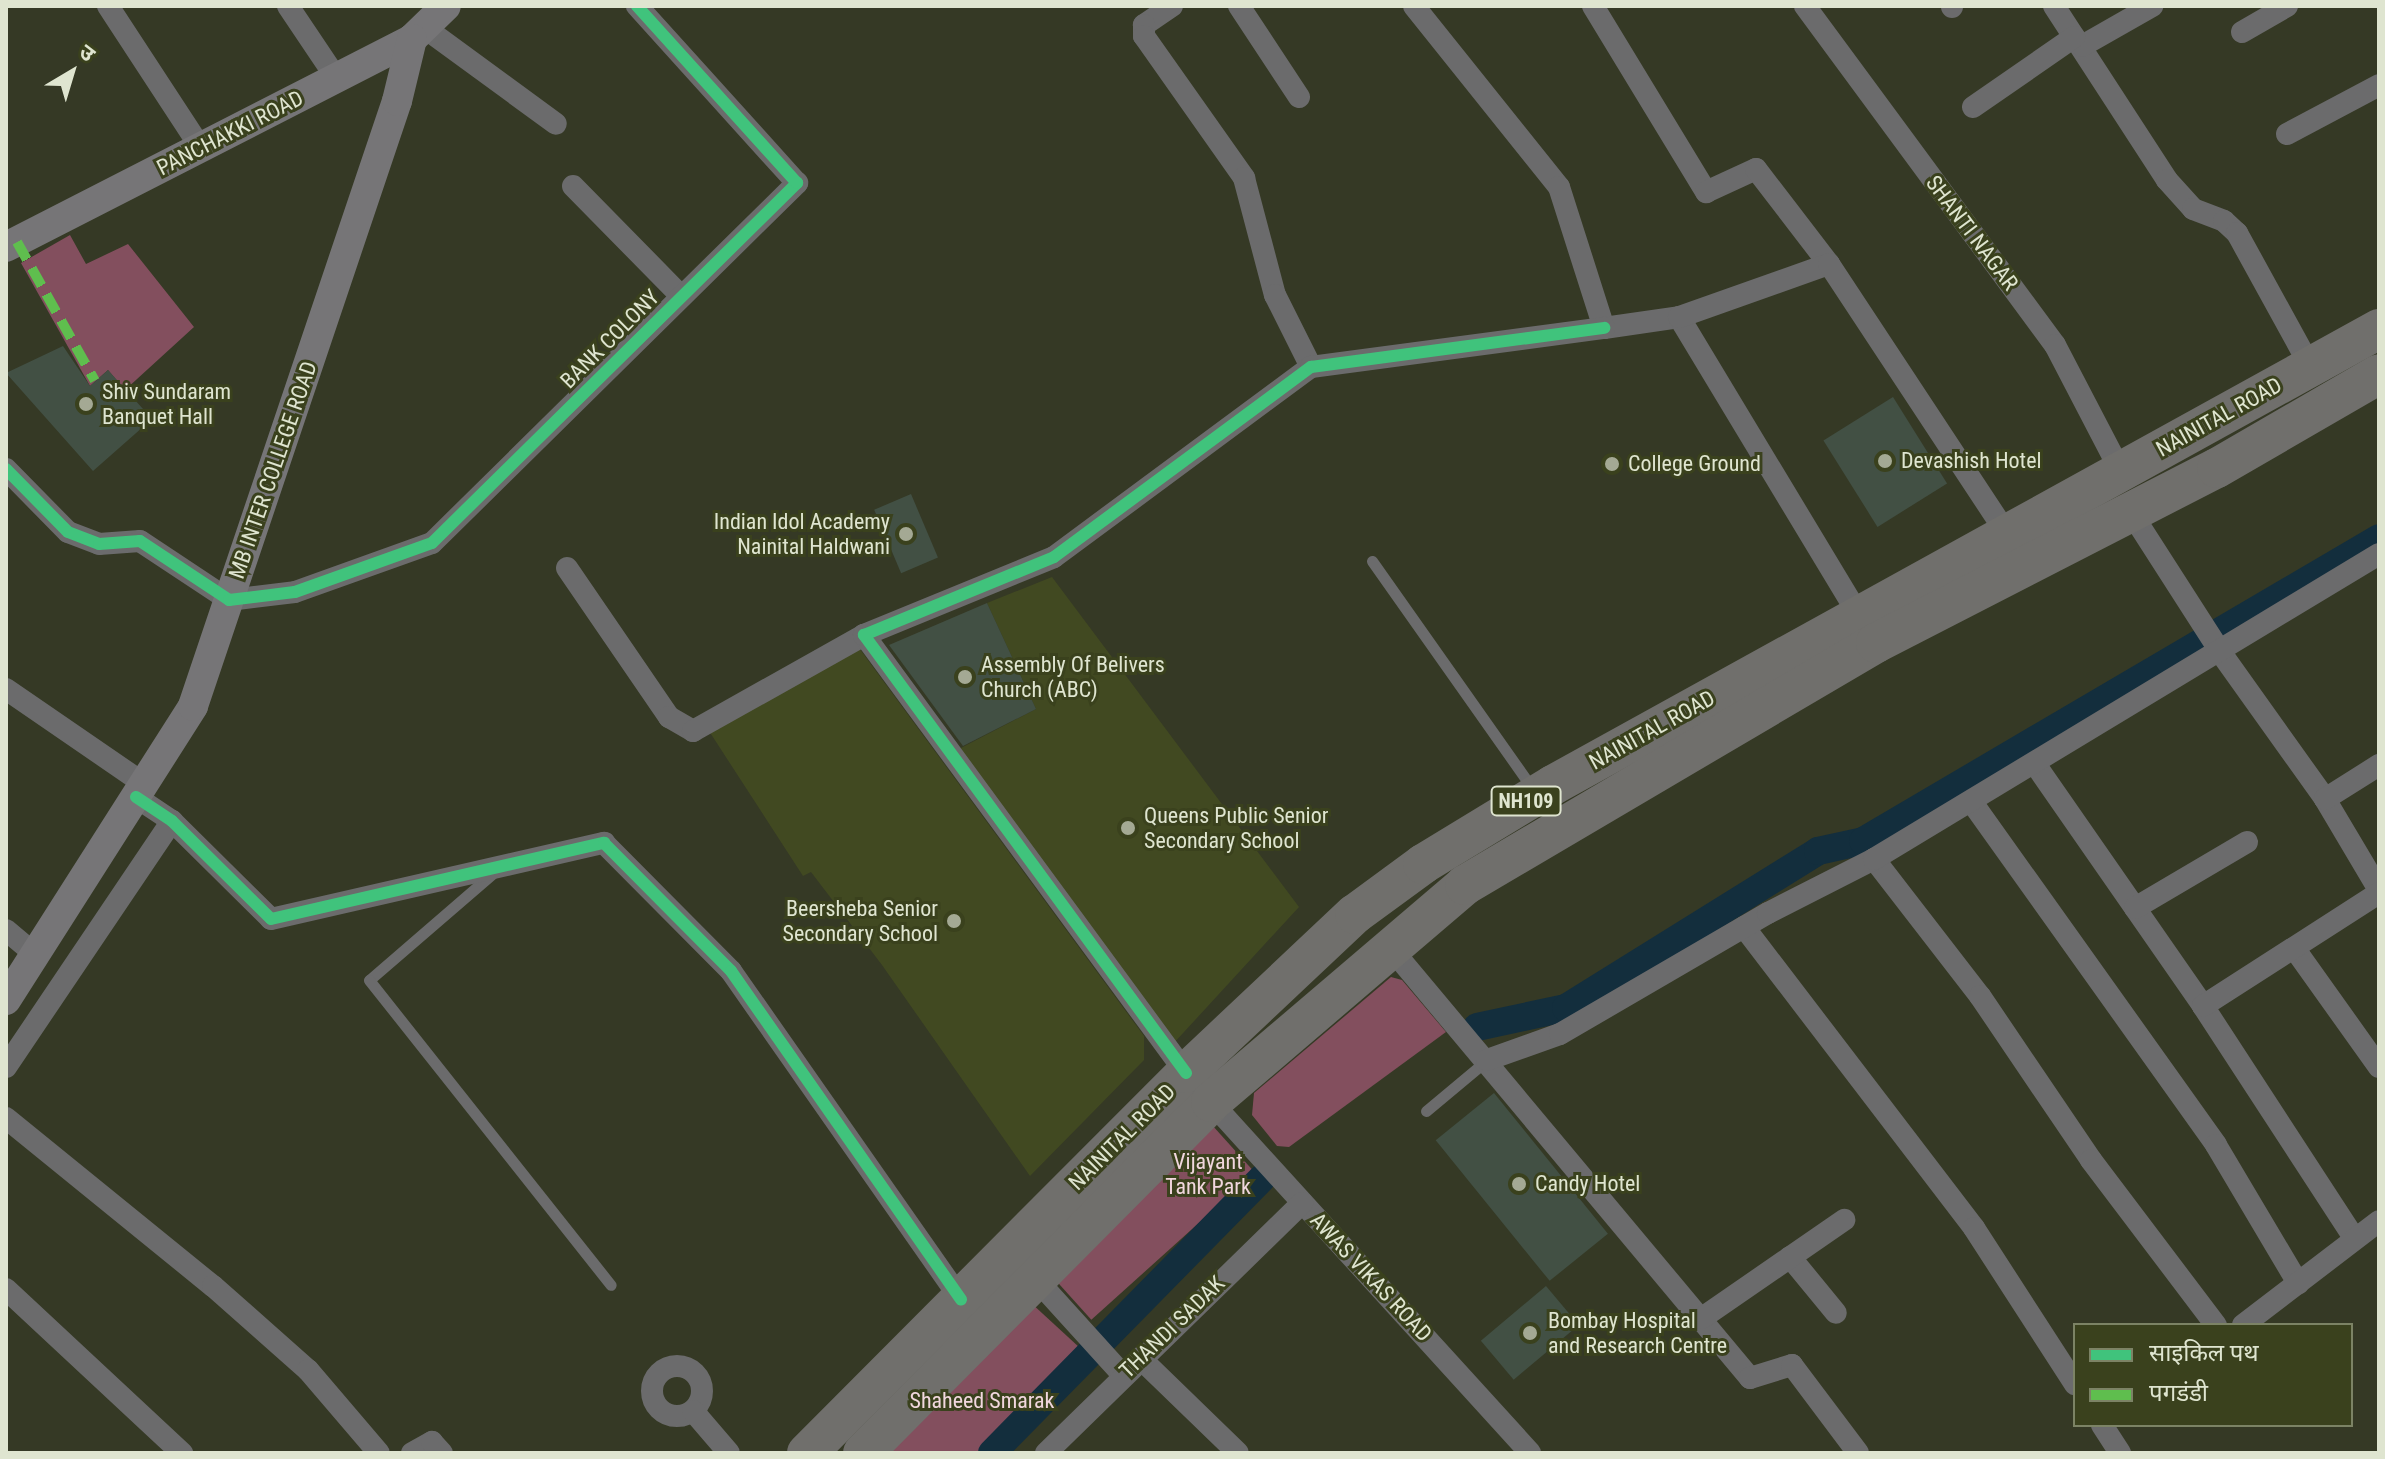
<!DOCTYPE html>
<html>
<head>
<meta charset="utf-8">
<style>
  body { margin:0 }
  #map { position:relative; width:2385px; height:1459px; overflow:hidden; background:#353925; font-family:"Roboto Condensed","Noto Sans Devanagari",sans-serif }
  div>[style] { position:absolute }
  .built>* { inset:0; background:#414921 }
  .green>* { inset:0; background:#834f5e; transform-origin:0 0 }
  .canal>* { height:28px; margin:-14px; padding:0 14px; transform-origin:14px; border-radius:14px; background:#132e3d }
  .building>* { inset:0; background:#425044; transform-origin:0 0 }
  .lane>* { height:11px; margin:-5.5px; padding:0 5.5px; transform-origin:5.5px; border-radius:5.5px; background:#6b6b6c }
  .street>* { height:22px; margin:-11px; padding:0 11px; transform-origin:11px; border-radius:11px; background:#6b6b6c }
  .street>.ring { margin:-11px; padding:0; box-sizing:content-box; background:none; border:22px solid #6b6b6c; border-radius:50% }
  .secondary>* { height:30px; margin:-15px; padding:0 15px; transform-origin:15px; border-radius:15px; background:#767577 }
  .highway>* { height:40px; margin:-20px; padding:0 20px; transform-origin:20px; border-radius:20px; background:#706f6c }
  .quiet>* { height:10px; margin-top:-5px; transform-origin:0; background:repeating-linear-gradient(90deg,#5fbe4e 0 20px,transparent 0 30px) }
  .cycleway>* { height:12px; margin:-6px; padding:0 6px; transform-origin:6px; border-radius:6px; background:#40c37c }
  .dots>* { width:22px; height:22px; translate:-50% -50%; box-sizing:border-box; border:4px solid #3a411d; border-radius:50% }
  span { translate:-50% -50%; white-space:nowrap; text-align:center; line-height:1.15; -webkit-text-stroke:6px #3a411d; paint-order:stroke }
  .shield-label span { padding:2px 6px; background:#3a411d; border:2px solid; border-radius:6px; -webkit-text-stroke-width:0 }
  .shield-label { font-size:20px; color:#dfe5d0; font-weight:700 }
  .street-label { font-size:22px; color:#dfe5d0 }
  .poi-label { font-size:22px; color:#dfe5d0 }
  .left { translate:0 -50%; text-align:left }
  .right { translate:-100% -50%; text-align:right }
  .park-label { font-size:22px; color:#f1d7de }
  .frame { position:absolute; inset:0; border:8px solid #dfe5d0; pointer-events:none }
  .legend { position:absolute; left:2073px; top:1323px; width:280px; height:104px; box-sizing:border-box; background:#3a411d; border:2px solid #7c8365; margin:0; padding:10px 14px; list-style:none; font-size:24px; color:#dfe5d0 }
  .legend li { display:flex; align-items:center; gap:16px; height:40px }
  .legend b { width:40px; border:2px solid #7c8365 }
  .north { position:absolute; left:32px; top:32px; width:80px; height:80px; -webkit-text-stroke:6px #3a411d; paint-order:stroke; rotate:38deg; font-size:22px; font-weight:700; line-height:32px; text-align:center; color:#dfe5d0 }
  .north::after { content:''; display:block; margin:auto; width:28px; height:36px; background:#dfe5d0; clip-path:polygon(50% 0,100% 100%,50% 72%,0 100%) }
</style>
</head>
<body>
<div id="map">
  <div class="built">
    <i style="clip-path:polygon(1052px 577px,1299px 907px,1173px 1044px,959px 749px,1036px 709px,987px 603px)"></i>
    <i style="clip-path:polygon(859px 648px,1144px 1036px,1144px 1060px,1030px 1176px,882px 965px,811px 872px,803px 876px,709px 731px)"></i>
  </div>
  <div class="green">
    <i style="clip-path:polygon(70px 235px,86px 264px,128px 244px,194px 327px,125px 390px,108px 370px,90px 386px,21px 263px)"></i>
    <i style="clip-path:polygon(1391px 977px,1402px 980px,1446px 1032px,1289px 1147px,1277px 1146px,1252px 1115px,1254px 1093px)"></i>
    <i style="left:1212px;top:1125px;width:64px;height:220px;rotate:48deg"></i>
    <i style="clip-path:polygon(1030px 1302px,1080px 1348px,980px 1453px,884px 1453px)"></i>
  </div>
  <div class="canal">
    <i style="left:1477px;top:1027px;width:91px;rotate:-12.1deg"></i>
    <i style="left:1566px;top:1008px;width:297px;rotate:-31.9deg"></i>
    <i style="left:1818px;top:851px;width:46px;rotate:-12.5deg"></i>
    <i style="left:1863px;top:841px;width:598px;rotate:-30.42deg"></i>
    <i style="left:992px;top:1453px;width:385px;rotate:-45.5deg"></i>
  </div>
  <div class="building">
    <i style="clip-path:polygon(63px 346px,90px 386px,108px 370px,152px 419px,93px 471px,6px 373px)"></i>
    <i style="left:1893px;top:397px;width:102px;height:82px;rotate:58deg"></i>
    <i style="left:911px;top:494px;width:69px;height:40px;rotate:67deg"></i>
    <i style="clip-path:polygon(987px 603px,1036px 709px,963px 746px,889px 645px)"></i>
    <i style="left:1494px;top:1093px;width:181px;height:75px;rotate:51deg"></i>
    <i style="left:1546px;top:1286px;width:51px;height:85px;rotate:50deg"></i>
  </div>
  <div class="lane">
    <i style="left:1372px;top:561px;width:281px;rotate:54.8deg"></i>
    <i style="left:492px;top:874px;width:162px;rotate:139.2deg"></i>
    <i style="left:369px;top:980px;width:389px;rotate:51.6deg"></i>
    <i style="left:1426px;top:1111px;width:80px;rotate:-39.9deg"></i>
  </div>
  <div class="street">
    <i style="left:108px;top:6px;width:170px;rotate:56.8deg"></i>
    <i style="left:288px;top:6px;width:88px;rotate:56.1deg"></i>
    <i style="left:1172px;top:6px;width:34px;rotate:146deg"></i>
    <i style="left:1144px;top:25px;width:11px;rotate:90deg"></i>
    <i style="left:1144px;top:36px;width:174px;rotate:54.8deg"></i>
    <i style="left:1244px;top:178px;width:121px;rotate:75.2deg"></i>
    <i style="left:1275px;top:295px;width:80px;rotate:63.4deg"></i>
    <i style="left:1239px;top:6px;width:109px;rotate:56.6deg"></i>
    <i style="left:1414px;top:6px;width:232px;rotate:51.3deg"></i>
    <i style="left:1559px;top:187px;width:148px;rotate:72.3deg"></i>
    <i style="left:1604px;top:328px;width:76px;rotate:-8.3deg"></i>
    <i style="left:1679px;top:317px;width:347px;rotate:58.9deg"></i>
    <i style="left:1593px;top:6px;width:218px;rotate:58.7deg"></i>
    <i style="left:1706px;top:192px;width:55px;rotate:-24.7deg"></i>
    <i style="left:1756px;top:169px;width:120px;rotate:52.5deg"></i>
    <i style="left:1829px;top:264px;width:159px;rotate:160.5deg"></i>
    <i style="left:1805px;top:6px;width:421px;rotate:53.6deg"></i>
    <i style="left:2055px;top:345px;width:143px;rotate:62.5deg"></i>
    <i style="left:1952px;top:6px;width:1px;rotate:90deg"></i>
    <i style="left:2054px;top:6px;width:207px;rotate:57deg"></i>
    <i style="left:2167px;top:180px;width:39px;rotate:48deg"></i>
    <i style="left:2193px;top:209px;width:33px;rotate:21deg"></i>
    <i style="left:2224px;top:221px;width:18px;rotate:43deg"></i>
    <i style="left:2237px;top:233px;width:152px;rotate:61.2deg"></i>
    <i style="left:425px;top:28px;width:162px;rotate:36.2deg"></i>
    <i style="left:2242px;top:32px;width:52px;rotate:-30deg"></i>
    <i style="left:2082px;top:46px;width:81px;rotate:-29.7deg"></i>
    <i style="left:1973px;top:107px;width:123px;rotate:-34.7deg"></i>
    <i style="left:2287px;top:134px;width:104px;rotate:-28deg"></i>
    <i style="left:573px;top:186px;width:154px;rotate:45.5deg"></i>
    <i style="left:1829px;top:264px;width:321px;rotate:56.6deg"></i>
    <i style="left:6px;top:469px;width:88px;rotate:45.5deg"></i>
    <i style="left:68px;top:532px;width:33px;rotate:21deg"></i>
    <i style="left:99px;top:544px;width:41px;rotate:-4.2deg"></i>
    <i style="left:140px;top:541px;width:107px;rotate:33.5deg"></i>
    <i style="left:229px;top:600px;width:66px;rotate:-6.9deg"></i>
    <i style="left:295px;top:592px;width:145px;rotate:-19.7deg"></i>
    <i style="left:432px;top:543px;width:513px;rotate:-44.6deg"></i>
    <i style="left:797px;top:183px;width:239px;rotate:-132.1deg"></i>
    <i style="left:2130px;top:511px;width:169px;rotate:57.3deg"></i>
    <i style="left:2221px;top:653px;width:179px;rotate:54.5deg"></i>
    <i style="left:2325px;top:799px;width:106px;rotate:59.3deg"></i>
    <i style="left:567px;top:568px;width:181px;rotate:55.6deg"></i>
    <i style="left:669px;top:717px;width:28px;rotate:30deg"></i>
    <i style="left:693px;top:731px;width:196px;rotate:-29.3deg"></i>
    <i style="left:6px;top:689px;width:168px;rotate:34.5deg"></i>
    <i style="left:2035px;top:764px;width:295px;rotate:55.2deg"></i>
    <i style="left:2203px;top:1006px;width:278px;rotate:56.9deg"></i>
    <i style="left:136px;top:797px;width:43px;rotate:33.7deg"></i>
    <i style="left:172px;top:821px;width:139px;rotate:44.7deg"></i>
    <i style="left:271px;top:919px;width:342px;rotate:-12.9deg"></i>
    <i style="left:604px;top:843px;width:180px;rotate:45.2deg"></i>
    <i style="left:731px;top:971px;width:401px;rotate:55deg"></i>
    <i style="left:2325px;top:799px;width:64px;rotate:-32.2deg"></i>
    <i style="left:1971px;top:801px;width:422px;rotate:54.5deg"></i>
    <i style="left:2216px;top:1145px;width:161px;rotate:59.3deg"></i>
    <i style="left:1874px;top:859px;width:173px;rotate:52.3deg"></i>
    <i style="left:1980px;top:996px;width:198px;rotate:55.9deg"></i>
    <i style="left:2091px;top:1160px;width:207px;rotate:52.9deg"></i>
    <i style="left:2135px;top:908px;width:130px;rotate:-30.5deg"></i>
    <i style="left:1744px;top:927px;width:379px;rotate:52.6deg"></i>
    <i style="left:1974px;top:1228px;width:186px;rotate:57.1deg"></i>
    <i style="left:6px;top:930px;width:38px;rotate:40deg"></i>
    <i style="left:1389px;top:946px;width:563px;rotate:50.12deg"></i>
    <i style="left:1750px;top:1378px;width:44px;rotate:-17.2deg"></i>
    <i style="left:1792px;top:1365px;width:110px;rotate:53.1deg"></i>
    <i style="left:2294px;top:948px;width:146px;rotate:54.5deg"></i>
    <i style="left:2203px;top:1006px;width:209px;rotate:-32.7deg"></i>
    <i style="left:1487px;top:1060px;width:77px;rotate:-19.6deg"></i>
    <i style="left:1560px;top:1034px;width:241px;rotate:-30.2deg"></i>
    <i style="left:1768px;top:913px;width:119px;rotate:-27deg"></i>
    <i style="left:1874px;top:859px;width:590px;rotate:-31.13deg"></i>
    <i style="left:6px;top:1067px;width:297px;rotate:-56deg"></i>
    <i style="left:1186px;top:1073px;width:544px;rotate:-126.32deg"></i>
    <i style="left:864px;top:635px;width:205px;rotate:-22.3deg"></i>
    <i style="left:1054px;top:557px;width:320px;rotate:-36.5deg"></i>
    <i style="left:1311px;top:367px;width:296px;rotate:-7.6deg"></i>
    <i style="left:1211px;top:1102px;width:474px;rotate:47.7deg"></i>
    <i style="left:6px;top:1118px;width:267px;rotate:39.1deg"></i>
    <i style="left:213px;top:1286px;width:127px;rotate:41.5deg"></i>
    <i style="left:308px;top:1370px;width:109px;rotate:49.5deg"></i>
    <i style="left:1790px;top:1257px;width:72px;rotate:50.6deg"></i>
    <i style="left:1035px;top:1278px;width:130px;rotate:47.8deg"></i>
    <i style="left:6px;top:1289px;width:241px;rotate:43deg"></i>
    <i style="left:1702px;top:1318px;width:173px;rotate:-34.6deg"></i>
    <i style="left:2243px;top:1325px;width:171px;rotate:-37.4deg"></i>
    <i style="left:1140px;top:1358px;width:136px;rotate:44.1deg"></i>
    <i class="ring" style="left:652px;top:1366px;width:28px;height:28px"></i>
    <i style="left:693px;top:1411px;width:55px;rotate:49.4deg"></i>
    <i style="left:2102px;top:1425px;width:33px;rotate:57deg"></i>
    <i style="left:412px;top:1453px;width:23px;rotate:-29deg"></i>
    <i style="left:432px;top:1442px;width:15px;rotate:48deg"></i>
    <i style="left:1046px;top:1453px;width:358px;rotate:-44.3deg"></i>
  </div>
  <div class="secondary">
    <i style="left:6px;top:247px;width:456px;rotate:-27.1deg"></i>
    <i style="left:412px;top:39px;width:47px;rotate:-44.1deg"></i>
    <i style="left:6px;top:1000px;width:348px;rotate:-57.5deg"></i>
    <i style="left:193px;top:706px;width:638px;rotate:-71.37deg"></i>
    <i style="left:397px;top:101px;width:64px;rotate:-76.4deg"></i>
  </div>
  <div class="highway">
    <i style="left:807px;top:1453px;width:537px;rotate:-45.08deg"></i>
    <i style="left:1186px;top:1073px;width:232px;rotate:-43.3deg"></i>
    <i style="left:1355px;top:914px;width:84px;rotate:-36.3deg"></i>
    <i style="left:1423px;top:864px;width:152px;rotate:-31.3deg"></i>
    <i style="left:1553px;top:785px;width:944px;rotate:-28.9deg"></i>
    <i style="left:863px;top:1453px;width:494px;rotate:-45.2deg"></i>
    <i style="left:1211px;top:1102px;width:334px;rotate:-40.5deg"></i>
    <i style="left:1465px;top:885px;width:477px;rotate:-30.5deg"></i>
    <i style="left:1876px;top:643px;width:383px;rotate:-27.2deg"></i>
    <i style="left:2217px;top:468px;width:187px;rotate:-30.1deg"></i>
  </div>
  <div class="quiet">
    <i style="left:17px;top:242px;width:159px;rotate:60.7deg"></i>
  </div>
  <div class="cycleway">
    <i style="left:6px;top:469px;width:88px;rotate:45.5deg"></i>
    <i style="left:68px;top:532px;width:33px;rotate:21deg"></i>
    <i style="left:99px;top:544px;width:41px;rotate:-4.2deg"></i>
    <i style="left:140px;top:541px;width:107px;rotate:33.5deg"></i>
    <i style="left:229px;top:600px;width:66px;rotate:-6.9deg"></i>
    <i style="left:295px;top:592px;width:145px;rotate:-19.7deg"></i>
    <i style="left:432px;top:543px;width:513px;rotate:-44.6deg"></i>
    <i style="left:797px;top:183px;width:239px;rotate:-132.1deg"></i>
    <i style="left:136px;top:797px;width:43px;rotate:33.7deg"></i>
    <i style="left:172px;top:821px;width:139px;rotate:44.7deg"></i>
    <i style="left:271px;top:919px;width:342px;rotate:-12.9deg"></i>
    <i style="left:604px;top:843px;width:180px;rotate:45.2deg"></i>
    <i style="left:731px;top:971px;width:401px;rotate:55deg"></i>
    <i style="left:1186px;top:1073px;width:544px;rotate:-126.32deg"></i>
    <i style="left:864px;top:635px;width:205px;rotate:-22.3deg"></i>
    <i style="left:1054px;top:557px;width:320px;rotate:-36.5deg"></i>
    <i style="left:1311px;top:367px;width:296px;rotate:-7.6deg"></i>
  </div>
  <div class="dots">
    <i style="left:86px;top:404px;background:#a4a994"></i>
    <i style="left:1885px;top:461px;background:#a4a994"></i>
    <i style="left:1612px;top:464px;background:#a4a994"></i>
    <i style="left:906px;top:534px;background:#a4a994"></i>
    <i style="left:965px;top:677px;background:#a4a994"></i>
    <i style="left:1128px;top:828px;background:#a4a994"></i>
    <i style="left:954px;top:921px;background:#a4a994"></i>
    <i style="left:1519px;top:1184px;background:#a4a994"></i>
    <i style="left:1530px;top:1333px;background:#a4a994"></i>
  </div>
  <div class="shield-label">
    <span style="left:1526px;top:801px">NH109</span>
  </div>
  <div class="street-label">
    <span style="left:230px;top:133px;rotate:-27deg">PANCHAKKI ROAD</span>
    <span style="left:1972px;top:233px;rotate:53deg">SHANTI NAGAR</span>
    <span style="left:610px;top:339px;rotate:-45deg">BANK COLONY</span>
    <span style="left:2219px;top:417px;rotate:-29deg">NAINITAL ROAD</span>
    <span style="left:273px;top:470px;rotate:-71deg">MB INTER COLLEGE ROAD</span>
    <span style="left:1652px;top:730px;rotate:-29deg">NAINITAL ROAD</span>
    <span style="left:1122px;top:1137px;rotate:-45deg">NAINITAL ROAD</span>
    <span style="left:1371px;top:1277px;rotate:47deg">AWAS VIKAS ROAD</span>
    <span style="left:1172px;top:1327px;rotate:-44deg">THANDI SADAK</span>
  </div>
  <div class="poi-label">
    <span class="left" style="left:102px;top:404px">Shiv Sundaram<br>Banquet Hall</span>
    <span class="left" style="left:1901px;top:461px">Devashish Hotel</span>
    <span class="left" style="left:1628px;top:464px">College Ground</span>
    <span class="right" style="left:890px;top:534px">Indian Idol Academy<br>Nainital Haldwani</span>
    <span class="left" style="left:981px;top:677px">Assembly Of Belivers<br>Church (ABC)</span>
    <span class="left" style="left:1144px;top:828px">Queens Public Senior<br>Secondary School</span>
    <span class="right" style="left:938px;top:921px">Beersheba Senior<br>Secondary School</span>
    <span class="left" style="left:1535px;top:1184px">Candy Hotel</span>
    <span class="left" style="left:1548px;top:1333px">Bombay Hospital<br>and Research Centre</span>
  </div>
  <div class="park-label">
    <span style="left:1208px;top:1174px">Vijayant<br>Tank Park</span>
    <span style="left:982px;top:1401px">Shaheed Smarak</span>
  </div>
  <div class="frame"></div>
  <ul class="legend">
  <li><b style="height:10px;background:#40c37c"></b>साइकिल पथ</li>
  <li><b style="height:10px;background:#5fbe4e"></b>पगडंडी</li>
  </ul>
  <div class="north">उ</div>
</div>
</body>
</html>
